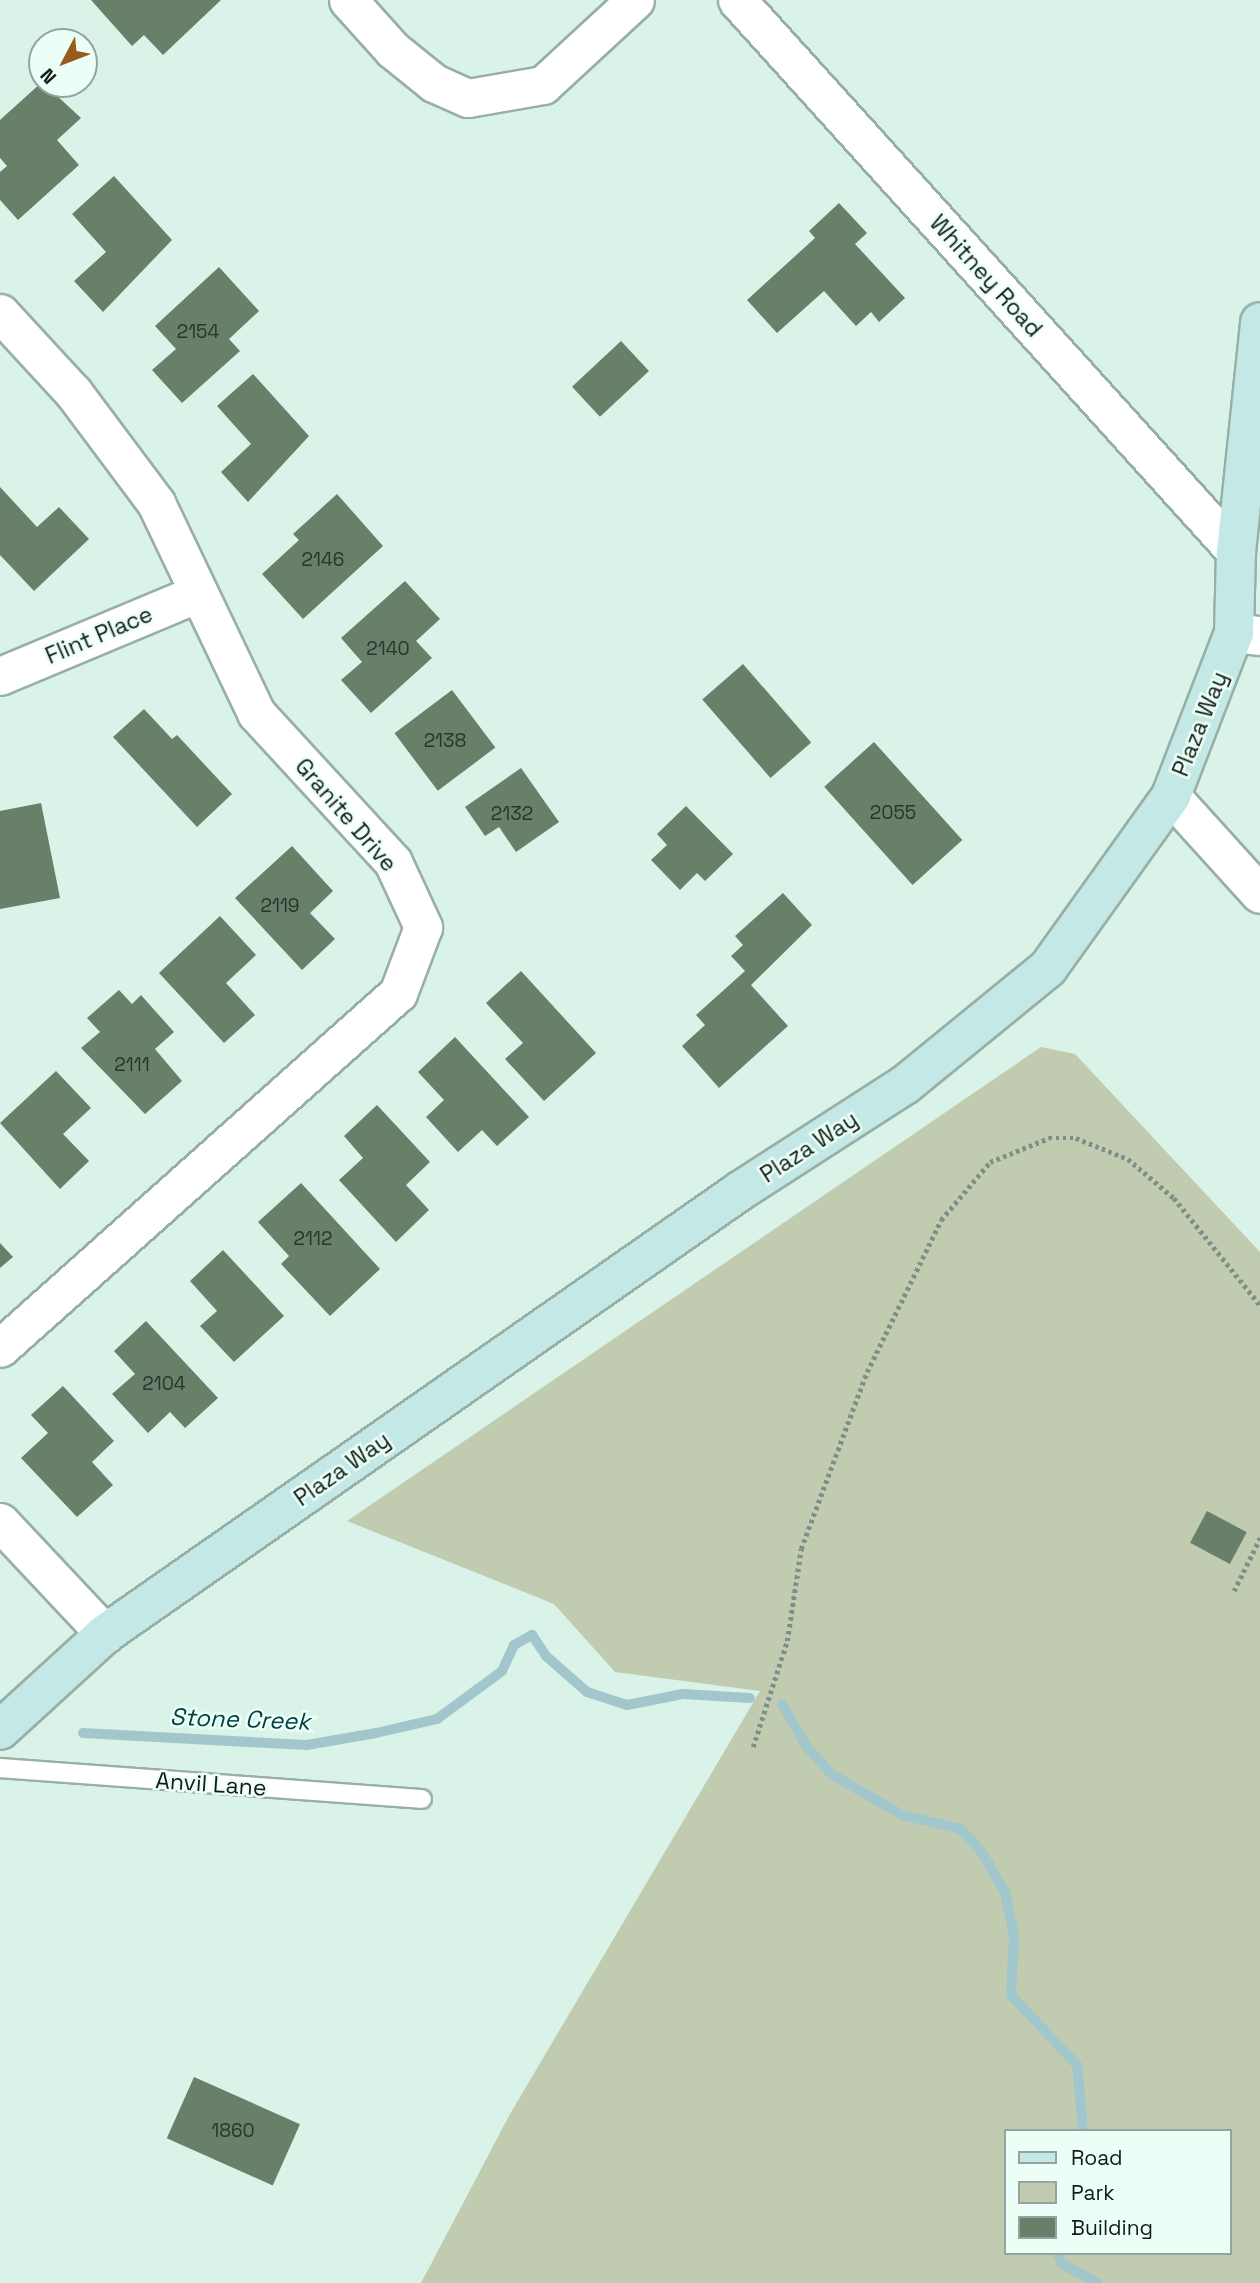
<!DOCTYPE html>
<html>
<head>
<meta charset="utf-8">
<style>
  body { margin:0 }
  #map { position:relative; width:1260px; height:2283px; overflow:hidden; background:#daf3e8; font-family:"Space Grotesk",sans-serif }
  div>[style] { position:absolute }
  .green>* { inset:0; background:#c0cbaf }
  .stream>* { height:10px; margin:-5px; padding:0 5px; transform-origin:5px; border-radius:5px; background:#a1c7cd }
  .building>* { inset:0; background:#687f69; transform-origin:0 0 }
  .path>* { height:4.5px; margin-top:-2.25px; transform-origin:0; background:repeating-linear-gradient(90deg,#7e8f87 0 3.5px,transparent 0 7px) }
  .roads { filter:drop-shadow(2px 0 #98afa5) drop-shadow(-2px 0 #98afa5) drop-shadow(0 2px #98afa5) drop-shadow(0 -2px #98afa5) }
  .service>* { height:18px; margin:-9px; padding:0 9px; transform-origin:9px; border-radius:9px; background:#fff }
  .minor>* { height:37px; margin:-18.5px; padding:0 18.5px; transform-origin:18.5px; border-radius:18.5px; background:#fff }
  .tertiary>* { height:38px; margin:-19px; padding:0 19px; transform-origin:19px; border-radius:19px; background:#fff }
  .secondary>* { height:38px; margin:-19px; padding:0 19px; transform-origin:19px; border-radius:19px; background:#c3e8e5 }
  span { translate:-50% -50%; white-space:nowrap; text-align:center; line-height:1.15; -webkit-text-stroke:5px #ebfff6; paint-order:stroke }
  .number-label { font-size:19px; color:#29352d }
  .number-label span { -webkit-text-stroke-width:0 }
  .street-label { font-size:23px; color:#141c19 }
  .water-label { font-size:24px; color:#044048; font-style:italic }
  .legend { position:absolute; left:1004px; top:2129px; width:228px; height:126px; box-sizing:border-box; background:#ebfff6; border:2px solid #95a49e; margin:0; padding:9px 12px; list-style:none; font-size:21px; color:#141c19 }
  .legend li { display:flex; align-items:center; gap:14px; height:35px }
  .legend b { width:35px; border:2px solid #95a49e }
  .north { position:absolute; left:28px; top:28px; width:70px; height:70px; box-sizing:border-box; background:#ebfff6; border:2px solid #95a49e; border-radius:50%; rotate:228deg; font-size:19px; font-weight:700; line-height:28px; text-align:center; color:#141c19 }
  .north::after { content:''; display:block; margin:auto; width:24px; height:32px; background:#975b1c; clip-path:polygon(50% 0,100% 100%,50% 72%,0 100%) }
</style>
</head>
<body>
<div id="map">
  <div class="green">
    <i style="clip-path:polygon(evenodd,1041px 1047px,1075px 1054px,1260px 1252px,1260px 2283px,421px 2283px,510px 2114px,760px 1691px,615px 1672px,554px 1604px,347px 1521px,1041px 1047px,1006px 2131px,1230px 2131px,1230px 2253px,1006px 2253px,1006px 2131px)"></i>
  </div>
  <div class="stream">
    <i style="left:782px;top:1704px;width:50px;rotate:59.8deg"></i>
    <i style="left:807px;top:1747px;width:36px;rotate:48deg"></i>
    <i style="left:831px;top:1774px;width:82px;rotate:30deg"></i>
    <i style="left:902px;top:1815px;width:60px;rotate:13.6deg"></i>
    <i style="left:960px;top:1829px;width:30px;rotate:46deg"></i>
    <i style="left:981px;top:1851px;width:48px;rotate:59.7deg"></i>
    <i style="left:1005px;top:1892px;width:45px;rotate:78.4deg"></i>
    <i style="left:1014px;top:1936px;width:59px;rotate:92.9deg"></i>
    <i style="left:1011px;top:1995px;width:96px;rotate:46.7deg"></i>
    <i style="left:1077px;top:2065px;width:66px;rotate:84.8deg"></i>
    <i style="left:83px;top:1733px;width:224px;rotate:3.1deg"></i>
    <i style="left:307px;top:1745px;width:70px;rotate:-9.9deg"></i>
    <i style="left:376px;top:1733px;width:63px;rotate:-12.9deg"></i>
    <i style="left:437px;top:1719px;width:81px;rotate:-36.4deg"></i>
    <i style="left:502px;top:1671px;width:29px;rotate:-65deg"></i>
    <i style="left:514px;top:1645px;width:21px;rotate:-29deg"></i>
    <i style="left:532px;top:1635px;width:25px;rotate:56deg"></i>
    <i style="left:546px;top:1656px;width:55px;rotate:41.3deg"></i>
    <i style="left:587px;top:1692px;width:42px;rotate:18deg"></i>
    <i style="left:627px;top:1705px;width:57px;rotate:-11.1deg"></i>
    <i style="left:683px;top:1694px;width:67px;rotate:3.4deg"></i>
    <i style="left:1058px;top:2253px;width:12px;rotate:70deg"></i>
    <i style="left:1062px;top:2264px;width:40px;rotate:28deg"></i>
  </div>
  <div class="building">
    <i style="clip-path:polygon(91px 0,221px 0,163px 55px,144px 35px,132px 46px)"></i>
    <i style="clip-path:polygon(42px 82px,81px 118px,57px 140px,79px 165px,18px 220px,0 200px,0 172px,7px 166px,0 158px,0 120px)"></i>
    <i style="clip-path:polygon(114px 176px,172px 240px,103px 312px,74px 281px,106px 252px,72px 214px)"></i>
    <i style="clip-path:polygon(839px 203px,867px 233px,855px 244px,905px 298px,879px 322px,871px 312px,856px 326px,824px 291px,777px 333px,747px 300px,815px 238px,809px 231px)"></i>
    <i style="clip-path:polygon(219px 267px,259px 311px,229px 339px,240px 351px,182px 403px,152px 370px,176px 349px,155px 326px)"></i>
    <i style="left:621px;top:341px;width:41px;height:67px;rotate:47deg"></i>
    <i style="clip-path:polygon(253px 374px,309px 436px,248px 502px,221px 472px,251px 444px,217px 406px)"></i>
    <i style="clip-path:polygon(0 487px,37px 527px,59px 507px,89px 539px,34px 591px,0 555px)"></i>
    <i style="clip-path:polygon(337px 494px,383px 546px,303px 619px,262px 574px,299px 540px,293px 534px)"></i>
    <i style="clip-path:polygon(405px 581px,440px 619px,416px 641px,432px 658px,371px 713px,341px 680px,362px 662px,341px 638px)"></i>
    <i style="left:743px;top:664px;width:104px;height:54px;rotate:49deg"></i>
    <i style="left:452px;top:690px;width:72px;height:72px;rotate:53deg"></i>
    <i style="clip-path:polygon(144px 709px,172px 739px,177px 735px,232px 794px,197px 827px,113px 737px)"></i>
    <i style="left:874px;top:742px;width:132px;height:67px;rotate:48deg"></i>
    <i style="clip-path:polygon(521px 768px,559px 822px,516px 852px,499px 827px,485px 836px,465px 807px)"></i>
    <i style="clip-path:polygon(41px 803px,60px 898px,0 909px,0 811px)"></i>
    <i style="clip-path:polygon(686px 806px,733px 854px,705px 881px,697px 873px,680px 890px,651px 860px,667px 845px,657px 834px)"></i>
    <i style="clip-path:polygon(292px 846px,333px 891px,310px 913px,335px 939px,302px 970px,235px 898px)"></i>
    <i style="clip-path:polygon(783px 893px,812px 925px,751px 985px,788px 1026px,719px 1088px,682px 1046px,705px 1025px,696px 1015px,745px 971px,731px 956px,743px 945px,735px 936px)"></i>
    <i style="clip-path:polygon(220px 916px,256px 955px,226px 983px,255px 1015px,224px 1043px,159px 973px)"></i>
    <i style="clip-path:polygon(521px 971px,596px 1053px,544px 1101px,505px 1059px,523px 1043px,486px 1003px)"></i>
    <i style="clip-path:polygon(119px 990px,132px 1004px,141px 995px,174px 1032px,155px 1049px,182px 1081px,145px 1114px,81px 1048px,100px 1032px,87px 1018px)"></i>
    <i style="clip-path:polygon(455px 1037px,529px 1117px,497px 1146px,482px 1130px,458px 1152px,426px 1117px,444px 1100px,418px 1072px)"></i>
    <i style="clip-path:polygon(56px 1071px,91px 1108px,63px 1134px,89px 1161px,60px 1189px,0 1123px)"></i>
    <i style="clip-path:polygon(377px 1105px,430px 1162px,406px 1185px,429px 1210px,396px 1242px,339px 1180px,363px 1158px,344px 1136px)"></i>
    <i style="clip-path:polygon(301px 1183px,380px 1269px,330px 1316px,281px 1264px,289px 1256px,258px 1222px)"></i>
    <i style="clip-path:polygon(0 1243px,13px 1257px,0 1268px)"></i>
    <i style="clip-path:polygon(223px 1250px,284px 1316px,234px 1362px,200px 1326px,217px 1311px,190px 1281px)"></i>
    <i style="clip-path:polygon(146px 1321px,218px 1398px,185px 1428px,170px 1412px,148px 1433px,112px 1394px,135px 1374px,114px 1351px)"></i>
    <i style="clip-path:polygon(63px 1386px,114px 1441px,92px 1462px,113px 1485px,77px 1517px,21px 1458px,48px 1433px,31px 1415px)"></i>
    <i style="left:1207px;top:1511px;width:45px;height:36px;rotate:28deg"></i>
    <i style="left:194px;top:2077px;width:116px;height:67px;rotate:24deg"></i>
  </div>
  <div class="path">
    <i style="left:1234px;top:1591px;width:59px;rotate:-63.9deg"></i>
    <i style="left:753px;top:1747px;width:111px;rotate:-72.2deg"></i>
    <i style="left:787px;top:1641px;width:93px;rotate:-81.3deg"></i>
    <i style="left:801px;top:1549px;width:189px;rotate:-69.6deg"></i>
    <i style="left:867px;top:1372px;width:169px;rotate:-64deg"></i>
    <i style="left:941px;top:1220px;width:76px;rotate:-49.8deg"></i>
    <i style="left:990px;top:1162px;width:64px;rotate:-22.1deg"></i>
    <i style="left:1049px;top:1138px;width:27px"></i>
    <i style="left:1076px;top:1138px;width:56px;rotate:22deg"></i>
    <i style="left:1128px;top:1159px;width:60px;rotate:40.3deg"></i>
    <i style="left:1174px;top:1198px;width:137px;rotate:51.2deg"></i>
  </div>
  <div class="roads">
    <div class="service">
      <i style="left:0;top:1768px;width:423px;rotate:4.2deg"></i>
    </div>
    <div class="minor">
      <i style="left:348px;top:0;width:67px;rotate:48deg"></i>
      <i style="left:393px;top:50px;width:53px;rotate:38.8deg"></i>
      <i style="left:434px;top:83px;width:37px;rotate:24deg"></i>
      <i style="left:468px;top:98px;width:76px;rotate:-9.8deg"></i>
      <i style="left:543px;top:85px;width:125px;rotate:-42.7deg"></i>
      <i style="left:737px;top:0;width:744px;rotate:47.89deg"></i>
      <i style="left:0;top:313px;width:108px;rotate:47.3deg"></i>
      <i style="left:73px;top:392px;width:139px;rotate:53.2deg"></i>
      <i style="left:156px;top:503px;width:233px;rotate:64.5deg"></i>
      <i style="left:256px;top:713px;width:202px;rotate:47.4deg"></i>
      <i style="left:393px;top:862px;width:72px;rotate:65.2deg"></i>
      <i style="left:423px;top:927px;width:71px;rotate:110.7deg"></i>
      <i style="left:398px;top:993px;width:533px;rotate:138.27deg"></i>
      <i style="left:0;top:676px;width:215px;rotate:-22.7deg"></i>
      <i style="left:1171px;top:796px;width:132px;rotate:47.8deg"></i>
      <i style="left:0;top:1522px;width:154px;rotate:46.8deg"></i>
    </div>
    <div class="tertiary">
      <i style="left:1234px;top:633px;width:26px;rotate:7deg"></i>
    </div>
    <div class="secondary">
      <i style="left:0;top:1730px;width:142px;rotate:-42.4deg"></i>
      <i style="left:105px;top:1634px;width:774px;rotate:-34.9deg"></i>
      <i style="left:740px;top:1191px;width:197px;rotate:-32.8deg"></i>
      <i style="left:906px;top:1084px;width:183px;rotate:-39.2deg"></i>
      <i style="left:1048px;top:968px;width:211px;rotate:-54.4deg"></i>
      <i style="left:1171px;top:796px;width:175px;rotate:-68.9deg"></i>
      <i style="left:1234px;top:633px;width:81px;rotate:-88.6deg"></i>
      <i style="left:1236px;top:552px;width:231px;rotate:-84deg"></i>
    </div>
  </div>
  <div class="number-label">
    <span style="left:198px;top:332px">2154</span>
    <span style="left:323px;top:560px">2146</span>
    <span style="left:388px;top:649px">2140</span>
    <span style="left:445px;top:741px">2138</span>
    <span style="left:893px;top:813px">2055</span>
    <span style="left:512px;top:814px">2132</span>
    <span style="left:280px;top:906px">2119</span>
    <span style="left:132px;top:1065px">2111</span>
    <span style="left:313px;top:1239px">2112</span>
    <span style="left:164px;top:1384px">2104</span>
    <span style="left:233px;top:2131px">1860</span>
  </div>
  <div class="street-label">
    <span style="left:986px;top:276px;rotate:48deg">Whitney Road</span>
    <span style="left:99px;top:635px;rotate:-23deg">Flint Place</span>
    <span style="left:1200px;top:724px;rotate:-68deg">Plaza Way</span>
    <span style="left:346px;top:815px;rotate:49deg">Granite Drive</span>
    <span style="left:809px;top:1147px;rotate:-33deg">Plaza Way</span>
    <span style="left:342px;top:1469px;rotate:-35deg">Plaza Way</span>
    <span style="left:211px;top:1784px;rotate:4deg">Anvil Lane</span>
  </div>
  <div class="water-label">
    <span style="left:240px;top:1719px;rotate:2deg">Stone Creek</span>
  </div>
  <ul class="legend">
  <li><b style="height:9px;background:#c3e8e5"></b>Road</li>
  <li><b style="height:19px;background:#c0cbaf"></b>Park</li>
  <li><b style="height:19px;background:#687f69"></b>Building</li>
  </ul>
  <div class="north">N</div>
</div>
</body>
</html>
